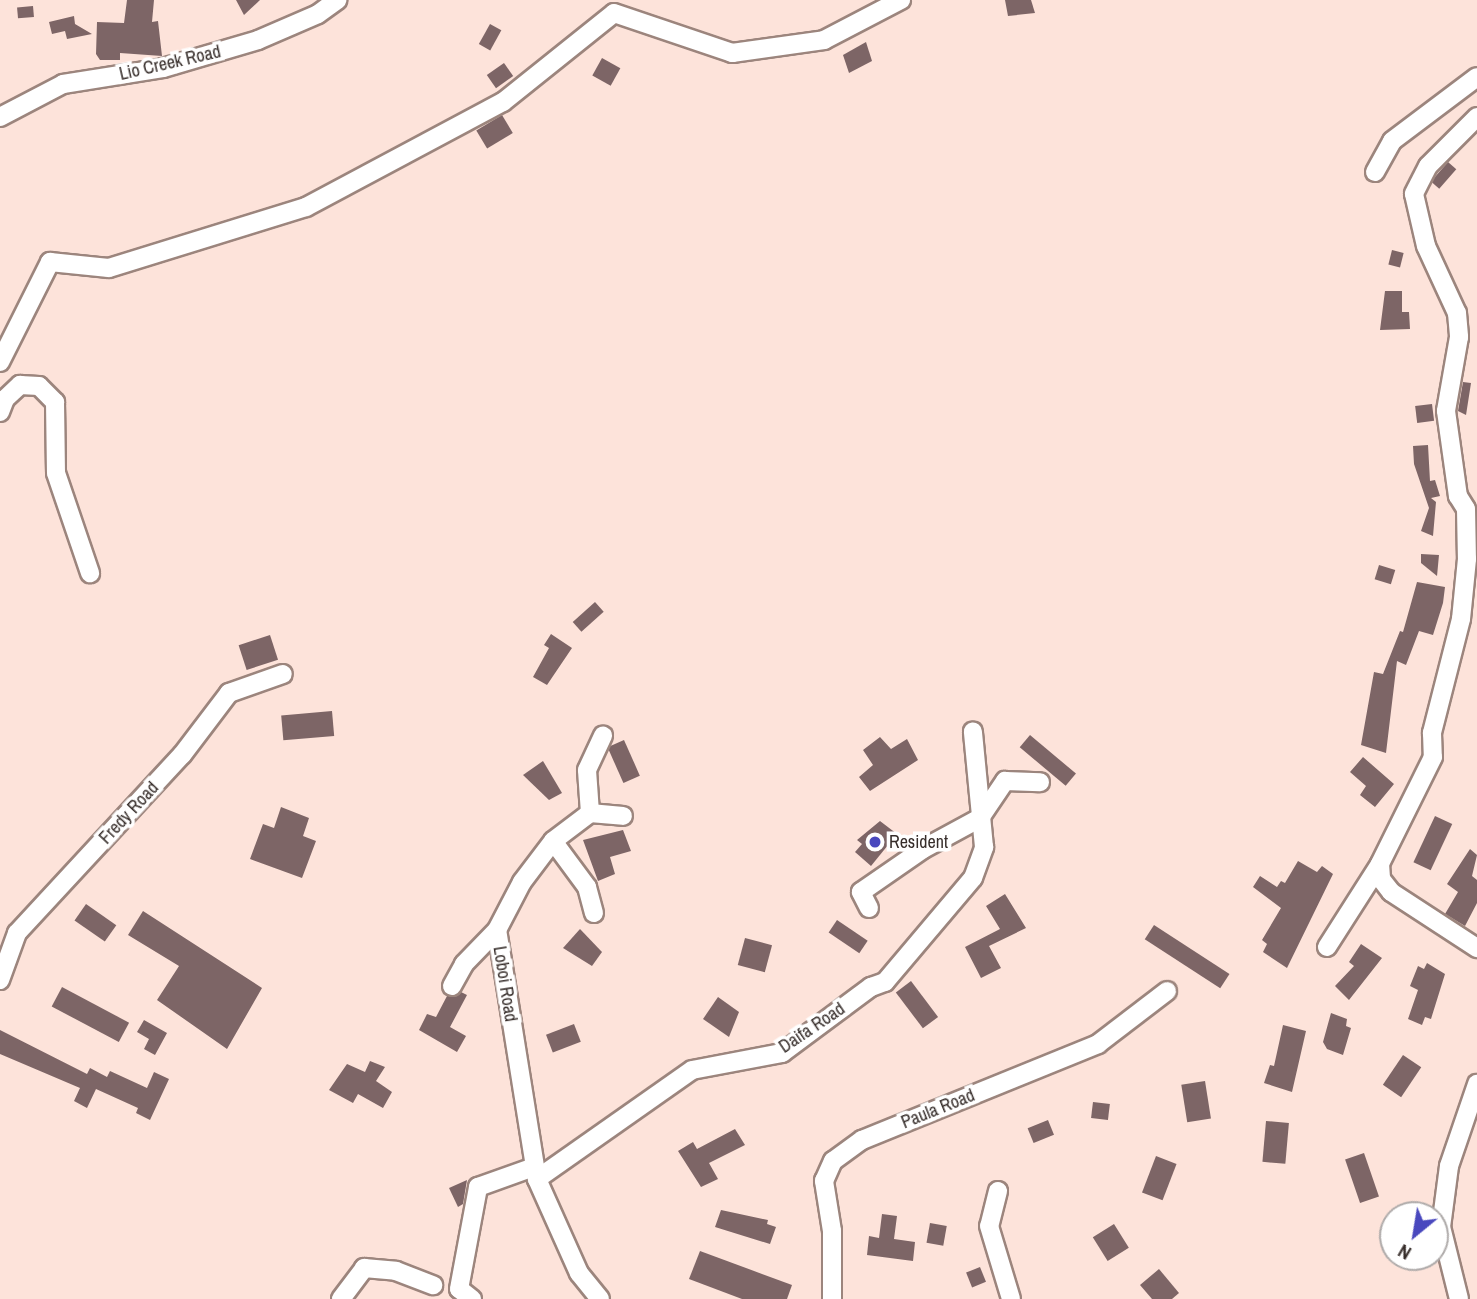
<!DOCTYPE html>
<html>
<head>
<meta charset="utf-8">
<style>
  body { margin:0 }
  #map { position:relative; width:1477px; height:1299px; overflow:hidden; background:#fde3da; font-family:"Archivo Narrow",sans-serif }
  div>[style] { position:absolute }
  .building>* { inset:0; background:#7d6566; transform-origin:0 0 }
  .roads { filter:drop-shadow(2px 0 #9c857d) drop-shadow(-2px 0 #9c857d) drop-shadow(0 2px #9c857d) drop-shadow(0 -2px #9c857d) }
  .minor>* { height:18px; margin:-9px; padding:0 9px; transform-origin:9px; border-radius:9px; background:#fff }
  .dots>* { width:19px; height:19px; translate:-50% -50%; box-sizing:border-box; border:4px solid #fff; border-radius:50% }
  span { translate:-50% -50%; white-space:nowrap; text-align:center; line-height:1.15; -webkit-text-stroke:7px #fff; paint-order:stroke }
  .street-label { font-size:18px; color:#362d2a }
  .poi-label { font-size:18px; color:#362d2a }
  .left { translate:0 -50%; text-align:left }
  .north { position:absolute; left:1379px; top:1201px; width:70px; height:70px; box-sizing:border-box; background:#fff; border:2px solid #afabaa; border-radius:50%; rotate:210deg; font-size:19px; font-weight:700; line-height:28px; text-align:center; color:#362d2a }
  .north::after { content:''; display:block; margin:auto; width:24px; height:32px; background:#4948be; clip-path:polygon(50% 0,100% 100%,50% 72%,0 100%) }
</style>
</head>
<body>
<div id="map">
  <div class="building">
    <i style="clip-path:polygon(127px 0,154px 0,152px 22px,158px 21px,162px 56px,120px 53px,120px 60px,100px 60px,96px 54px,97px 22px,124px 23px)"></i>
    <i style="clip-path:polygon(236px 0,260px 0,244px 15px)"></i>
    <i style="clip-path:polygon(1005px 0,1031px 0,1035px 13px,1008px 16px)"></i>
    <i style="left:33px;top:6px;width:11px;height:16px;rotate:85deg"></i>
    <i style="clip-path:polygon(74px 16px,75px 24px,92px 34px,67px 39px,65px 31px,52px 34px,49px 22px)"></i>
    <i style="left:490px;top:24px;width:13px;height:23px;rotate:29deg"></i>
    <i style="clip-path:polygon(866px 42px,872px 61px,849px 73px,843px 55px)"></i>
    <i style="left:602px;top:58px;width:21px;height:20px;rotate:29deg"></i>
    <i style="left:504px;top:63px;width:16px;height:21px;rotate:55deg"></i>
    <i style="left:502px;top:115px;width:21px;height:30px;rotate:59deg"></i>
    <i style="left:1448px;top:162px;width:11px;height:26px;rotate:41deg"></i>
    <i style="left:1392px;top:250px;width:12px;height:15px;rotate:14deg"></i>
    <i style="clip-path:polygon(1385px 291px,1402px 291px,1402px 312px,1409px 312px,1410px 329px,1380px 330px)"></i>
    <i style="clip-path:polygon(1463px 382px,1471px 383px,1466px 415px,1458px 411px)"></i>
    <i style="left:1432px;top:404px;width:17px;height:17px;rotate:83deg"></i>
    <i style="clip-path:polygon(1428px 445px,1430px 481px,1435px 480px,1440px 496px,1431px 498px,1436px 502px,1433px 536px,1421px 531px,1429px 508px,1414px 464px,1413px 446px)"></i>
    <i style="clip-path:polygon(1421px 554px,1439px 555px,1437px 576px,1421px 563px)"></i>
    <i style="left:1379px;top:565px;width:17px;height:15px;rotate:17deg"></i>
    <i style="clip-path:polygon(1417px 582px,1445px 587px,1443px 603px,1433px 635px,1419px 631px,1406px 665px,1397px 661px,1386px 753px,1361px 745px,1374px 672px,1383px 674px,1400px 631px,1403px 632px)"></i>
    <i style="left:595px;top:602px;width:13px;height:30px;rotate:48deg"></i>
    <i style="clip-path:polygon(551px 634px,572px 648px,547px 685px,533px 677px,549px 648px,544px 645px)"></i>
    <i style="left:270px;top:635px;width:26px;height:33px;rotate:72deg"></i>
    <i style="left:332px;top:711px;width:25px;height:51px;rotate:85deg"></i>
    <i style="left:1030px;top:735px;width:60px;height:16px;rotate:40deg"></i>
    <i style="clip-path:polygon(880px 737px,891px 749px,907px 739px,918px 760px,870px 791px,859px 777px,873px 765px,863px 750px)"></i>
    <i style="left:624px;top:740px;width:39px;height:18px;rotate:66deg"></i>
    <i style="clip-path:polygon(1363px 757px,1394px 784px,1375px 807px,1360px 795px,1366px 786px,1350px 772px)"></i>
    <i style="clip-path:polygon(543px 761px,562px 793px,549px 800px,523px 775px)"></i>
    <i style="clip-path:polygon(281px 807px,309px 818px,303px 836px,316px 841px,302px 878px,250px 859px,263px 824px,274px 828px)"></i>
    <i style="left:1435px;top:816px;width:19px;height:51px;rotate:25deg"></i>
    <i style="clip-path:polygon(880px 821px,897px 834px,871px 866px,855px 852px,862px 844px,857px 840px)"></i>
    <i style="clip-path:polygon(623px 830px,631px 851px,610px 857px,615px 874px,598px 881px,583px 840px)"></i>
    <i style="clip-path:polygon(1470px 849px,1477px 855px,1472px 876px,1477px 880px,1477px 903px,1465px 926px,1445px 914px,1458px 892px,1447px 884px)"></i>
    <i style="clip-path:polygon(1298px 861px,1317px 872px,1322px 866px,1333px 874px,1287px 968px,1263px 952px,1267px 944px,1262px 940px,1281px 908px,1253px 887px,1260px 876px,1277px 887px,1281px 881px,1285px 883px)"></i>
    <i style="clip-path:polygon(1005px 894px,1026px 928px,989px 946px,1001px 968px,981px 978px,965px 947px,1000px 929px,986px 906px)"></i>
    <i style="left:86px;top:904px;width:37px;height:20px;rotate:35deg"></i>
    <i style="clip-path:polygon(143px 911px,262px 988px,227px 1049px,157px 1000px,179px 966px,128px 935px)"></i>
    <i style="left:837px;top:920px;width:37px;height:15px;rotate:34deg"></i>
    <i style="left:1154px;top:925px;width:90px;height:17px;rotate:33deg"></i>
    <i style="clip-path:polygon(580px 929px,602px 952px,592px 966px,563px 948px)"></i>
    <i style="left:745px;top:938px;width:28px;height:28px;rotate:15deg"></i>
    <i style="clip-path:polygon(1361px 944px,1382px 958px,1349px 1000px,1335px 986px,1354px 966px,1349px 962px)"></i>
    <i style="clip-path:polygon(1427px 963px,1445px 974px,1431px 1019px,1425px 1017px,1422px 1025px,1408px 1019px,1418px 990px,1410px 986px,1418px 966px,1424px 969px)"></i>
    <i style="left:911px;top:981px;width:45px;height:19px;rotate:53deg"></i>
    <i style="left:62px;top:987px;width:76px;height:22px;rotate:28deg"></i>
    <i style="clip-path:polygon(461px 992px,467px 995px,450px 1027px,466px 1036px,457px 1052px,419px 1030px,427px 1014px,436px 1017px,447px 996px)"></i>
    <i style="clip-path:polygon(718px 997px,739px 1012px,729px 1037px,703px 1019px)"></i>
    <i style="clip-path:polygon(1331px 1013px,1347px 1019px,1346px 1026px,1351px 1028px,1343px 1055px,1327px 1049px,1323px 1042px)"></i>
    <i style="clip-path:polygon(144px 1020px,167px 1033px,155px 1055px,144px 1049px,149px 1039px,137px 1032px)"></i>
    <i style="left:574px;top:1024px;width:19px;height:30px;rotate:69deg"></i>
    <i style="clip-path:polygon(1283px 1025px,1306px 1031px,1292px 1092px,1264px 1083px,1270px 1065px,1274px 1066px)"></i>
    <i style="clip-path:polygon(0 1030px,87px 1074px,90px 1068px,107px 1077px,110px 1071px,147px 1088px,154px 1072px,169px 1079px,150px 1120px,136px 1113px,138px 1108px,96px 1089px,87px 1108px,74px 1101px,80px 1088px,0 1054px)"></i>
    <i style="left:1403px;top:1055px;width:22px;height:36px;rotate:34deg"></i>
    <i style="clip-path:polygon(370px 1061px,385px 1067px,376px 1081px,392px 1092px,383px 1108px,358px 1094px,353px 1103px,329px 1090px,347px 1064px,365px 1072px)"></i>
    <i style="left:1205px;top:1081px;width:38px;height:24px;rotate:81deg"></i>
    <i style="left:1093px;top:1102px;width:17px;height:16px;rotate:7deg"></i>
    <i style="left:1048px;top:1120px;width:16px;height:22px;rotate:68deg"></i>
    <i style="left:1266px;top:1121px;width:23px;height:41px;rotate:5deg"></i>
    <i style="clip-path:polygon(735px 1129px,745px 1145px,709px 1163px,718px 1179px,701px 1187px,678px 1151px,693px 1142px,697px 1149px)"></i>
    <i style="left:1364px;top:1153px;width:46px;height:20px;rotate:71deg"></i>
    <i style="left:1156px;top:1156px;width:22px;height:39px;rotate:21deg"></i>
    <i style="clip-path:polygon(467px 1180px,463px 1204px,458px 1207px,449px 1188px)"></i>
    <i style="clip-path:polygon(721px 1210px,768px 1220px,767px 1224px,776px 1227px,770px 1244px,715px 1227px)"></i>
    <i style="clip-path:polygon(882px 1214px,897px 1216px,894px 1239px,915px 1242px,913px 1261px,867px 1255px,869px 1236px,879px 1238px)"></i>
    <i style="left:930px;top:1223px;width:17px;height:20px;rotate:10deg"></i>
    <i style="left:1114px;top:1224px;width:28px;height:25px;rotate:58deg"></i>
    <i style="clip-path:polygon(700px 1251px,792px 1285px,787px 1299px,742px 1299px,689px 1279px)"></i>
    <i style="left:980px;top:1267px;width:16px;height:15px;rotate:68deg"></i>
    <i style="clip-path:polygon(1159px 1269px,1179px 1293px,1172px 1299px,1152px 1299px,1140px 1285px)"></i>
  </div>
  <div class="roads">
    <div class="minor">
      <i style="left:0;top:117px;width:71px;rotate:-27.6deg"></i>
      <i style="left:63px;top:84px;width:101px;rotate:-9.1deg"></i>
      <i style="left:163px;top:68px;width:99px;rotate:-16.4deg"></i>
      <i style="left:258px;top:40px;width:65px;rotate:-23.4deg"></i>
      <i style="left:318px;top:14px;width:24px;rotate:-36deg"></i>
      <i style="left:1477px;top:117px;width:69px;rotate:135deg"></i>
      <i style="left:1428px;top:166px;width:31px;rotate:117deg"></i>
      <i style="left:1414px;top:194px;width:53px;rotate:77deg"></i>
      <i style="left:1426px;top:246px;width:74px;rotate:65.2deg"></i>
      <i style="left:1457px;top:313px;width:24px;rotate:85deg"></i>
      <i style="left:1459px;top:337px;width:75px;rotate:100deg"></i>
      <i style="left:1446px;top:411px;width:86px;rotate:82deg"></i>
      <i style="left:1458px;top:496px;width:15px;rotate:58deg"></i>
      <i style="left:1466px;top:509px;width:50px;rotate:88.9deg"></i>
      <i style="left:1467px;top:559px;width:60px;rotate:95.7deg"></i>
      <i style="left:1461px;top:619px;width:118px;rotate:104.3deg"></i>
      <i style="left:1432px;top:733px;width:24px;rotate:88deg"></i>
      <i style="left:1433px;top:757px;width:119px;rotate:116.4deg"></i>
      <i style="left:1380px;top:864px;width:15px;rotate:86deg"></i>
      <i style="left:1381px;top:879px;width:16px;rotate:52deg"></i>
      <i style="left:1391px;top:892px;width:103px;rotate:33.1deg"></i>
      <i style="left:1375px;top:172px;width:35px;rotate:-61deg"></i>
      <i style="left:1392px;top:141px;width:106px;rotate:-37deg"></i>
      <i style="left:0;top:362px;width:112px;rotate:-63.4deg"></i>
      <i style="left:50px;top:262px;width:59px;rotate:5.8deg"></i>
      <i style="left:109px;top:268px;width:206px;rotate:-17.2deg"></i>
      <i style="left:306px;top:207px;width:223px;rotate:-28.1deg"></i>
      <i style="left:503px;top:102px;width:142px;rotate:-38.7deg"></i>
      <i style="left:614px;top:13px;width:125px;rotate:18.7deg"></i>
      <i style="left:732px;top:53px;width:93px;rotate:-8deg"></i>
      <i style="left:824px;top:40px;width:87px;rotate:-27.5deg"></i>
      <i style="left:0;top:412px;width:14px;rotate:-69deg"></i>
      <i style="left:5px;top:399px;width:21px;rotate:-43deg"></i>
      <i style="left:20px;top:385px;width:19px;rotate:3deg"></i>
      <i style="left:39px;top:386px;width:23px;rotate:45deg"></i>
      <i style="left:55px;top:402px;width:71px;rotate:89.2deg"></i>
      <i style="left:56px;top:473px;width:106px;rotate:71.2deg"></i>
      <i style="left:590px;top:813px;width:43px;rotate:-94deg"></i>
      <i style="left:587px;top:770px;width:38px;rotate:-65deg"></i>
      <i style="left:553px;top:841px;width:57px;rotate:53.5deg"></i>
      <i style="left:587px;top:887px;width:27px;rotate:75deg"></i>
      <i style="left:869px;top:908px;width:18px;rotate:-117deg"></i>
      <i style="left:861px;top:892px;width:75px;rotate:-34.7deg"></i>
      <i style="left:923px;top:849px;width:65px;rotate:-28.5deg"></i>
      <i style="left:980px;top:818px;width:45px;rotate:-56deg"></i>
      <i style="left:1005px;top:781px;width:35px;rotate:2deg"></i>
      <i style="left:1327px;top:947px;width:98px;rotate:-57.4deg"></i>
      <i style="left:0;top:980px;width:50px;rotate:-70.1deg"></i>
      <i style="left:17px;top:933px;width:243px;rotate:-47.2deg"></i>
      <i style="left:182px;top:755px;width:78px;rotate:-52.8deg"></i>
      <i style="left:229px;top:693px;width:57px;rotate:-19.4deg"></i>
      <i style="left:452px;top:986px;width:25px;rotate:-61deg"></i>
      <i style="left:464px;top:964px;width:47px;rotate:-45.9deg"></i>
      <i style="left:537px;top:1179px;width:189px;rotate:-35.1deg"></i>
      <i style="left:692px;top:1070px;width:92px;rotate:-10.7deg"></i>
      <i style="left:782px;top:1053px;width:111px;rotate:-36.6deg"></i>
      <i style="left:871px;top:987px;width:15px;rotate:-20deg"></i>
      <i style="left:885px;top:982px;width:136px;rotate:-49.8deg"></i>
      <i style="left:973px;top:878px;width:33px;rotate:-70deg"></i>
      <i style="left:984px;top:847px;width:116px;rotate:-95.5deg"></i>
      <i style="left:998px;top:1191px;width:36px;rotate:104deg"></i>
      <i style="left:989px;top:1226px;width:76px;rotate:73.2deg"></i>
      <i style="left:341px;top:1299px;width:39px;rotate:-53deg"></i>
      <i style="left:364px;top:1268px;width:32px;rotate:5deg"></i>
      <i style="left:396px;top:1271px;width:40px;rotate:21deg"></i>
      <i style="left:472px;top:1299px;width:16px;rotate:-142deg"></i>
      <i style="left:459px;top:1289px;width:104px;rotate:-79.4deg"></i>
      <i style="left:478px;top:1187px;width:59px;rotate:-19.7deg"></i>
      <i style="left:600px;top:1299px;width:33px;rotate:-129deg"></i>
      <i style="left:579px;top:1273px;width:103px;rotate:-114.1deg"></i>
      <i style="left:537px;top:1179px;width:252px;rotate:-99.1deg"></i>
      <i style="left:497px;top:930px;width:54px;rotate:-62.5deg"></i>
      <i style="left:522px;top:882px;width:51px;rotate:-52.9deg"></i>
      <i style="left:553px;top:841px;width:46px;rotate:-37.1deg"></i>
      <i style="left:590px;top:813px;width:33px;rotate:5deg"></i>
      <i style="left:832px;top:1299px;width:68px;rotate:-90deg"></i>
      <i style="left:832px;top:1231px;width:51px;rotate:-99.1deg"></i>
      <i style="left:824px;top:1181px;width:22px;rotate:-66deg"></i>
      <i style="left:833px;top:1161px;width:36px;rotate:-36deg"></i>
      <i style="left:862px;top:1140px;width:255px;rotate:-22.1deg"></i>
      <i style="left:1098px;top:1044px;width:87px;rotate:-37.5deg"></i>
      <i style="left:1459px;top:1299px;width:74px;rotate:-104deg"></i>
      <i style="left:1441px;top:1227px;width:62px;rotate:-82.5deg"></i>
      <i style="left:1449px;top:1166px;width:87px;rotate:-71.1deg"></i>
    </div>
  </div>
  <div class="dots">
    <i style="left:875px;top:842px;background:#4948be"></i>
  </div>
  <div class="street-label">
    <span style="left:170px;top:63px;rotate:-13deg">Lio Creek Road</span>
    <span style="left:129px;top:813px;rotate:-47deg">Fredy Road</span>
    <span style="left:505px;top:984px;rotate:81deg">Loboi Road</span>
    <span style="left:812px;top:1028px;rotate:-34deg">Daifa Road</span>
    <span style="left:938px;top:1109px;rotate:-22deg">Paula Road</span>
  </div>
  <div class="poi-label">
    <span class="left" style="left:889px;top:842px">Resident</span>
  </div>
  <div class="north">N</div>
</div>
</body>
</html>
